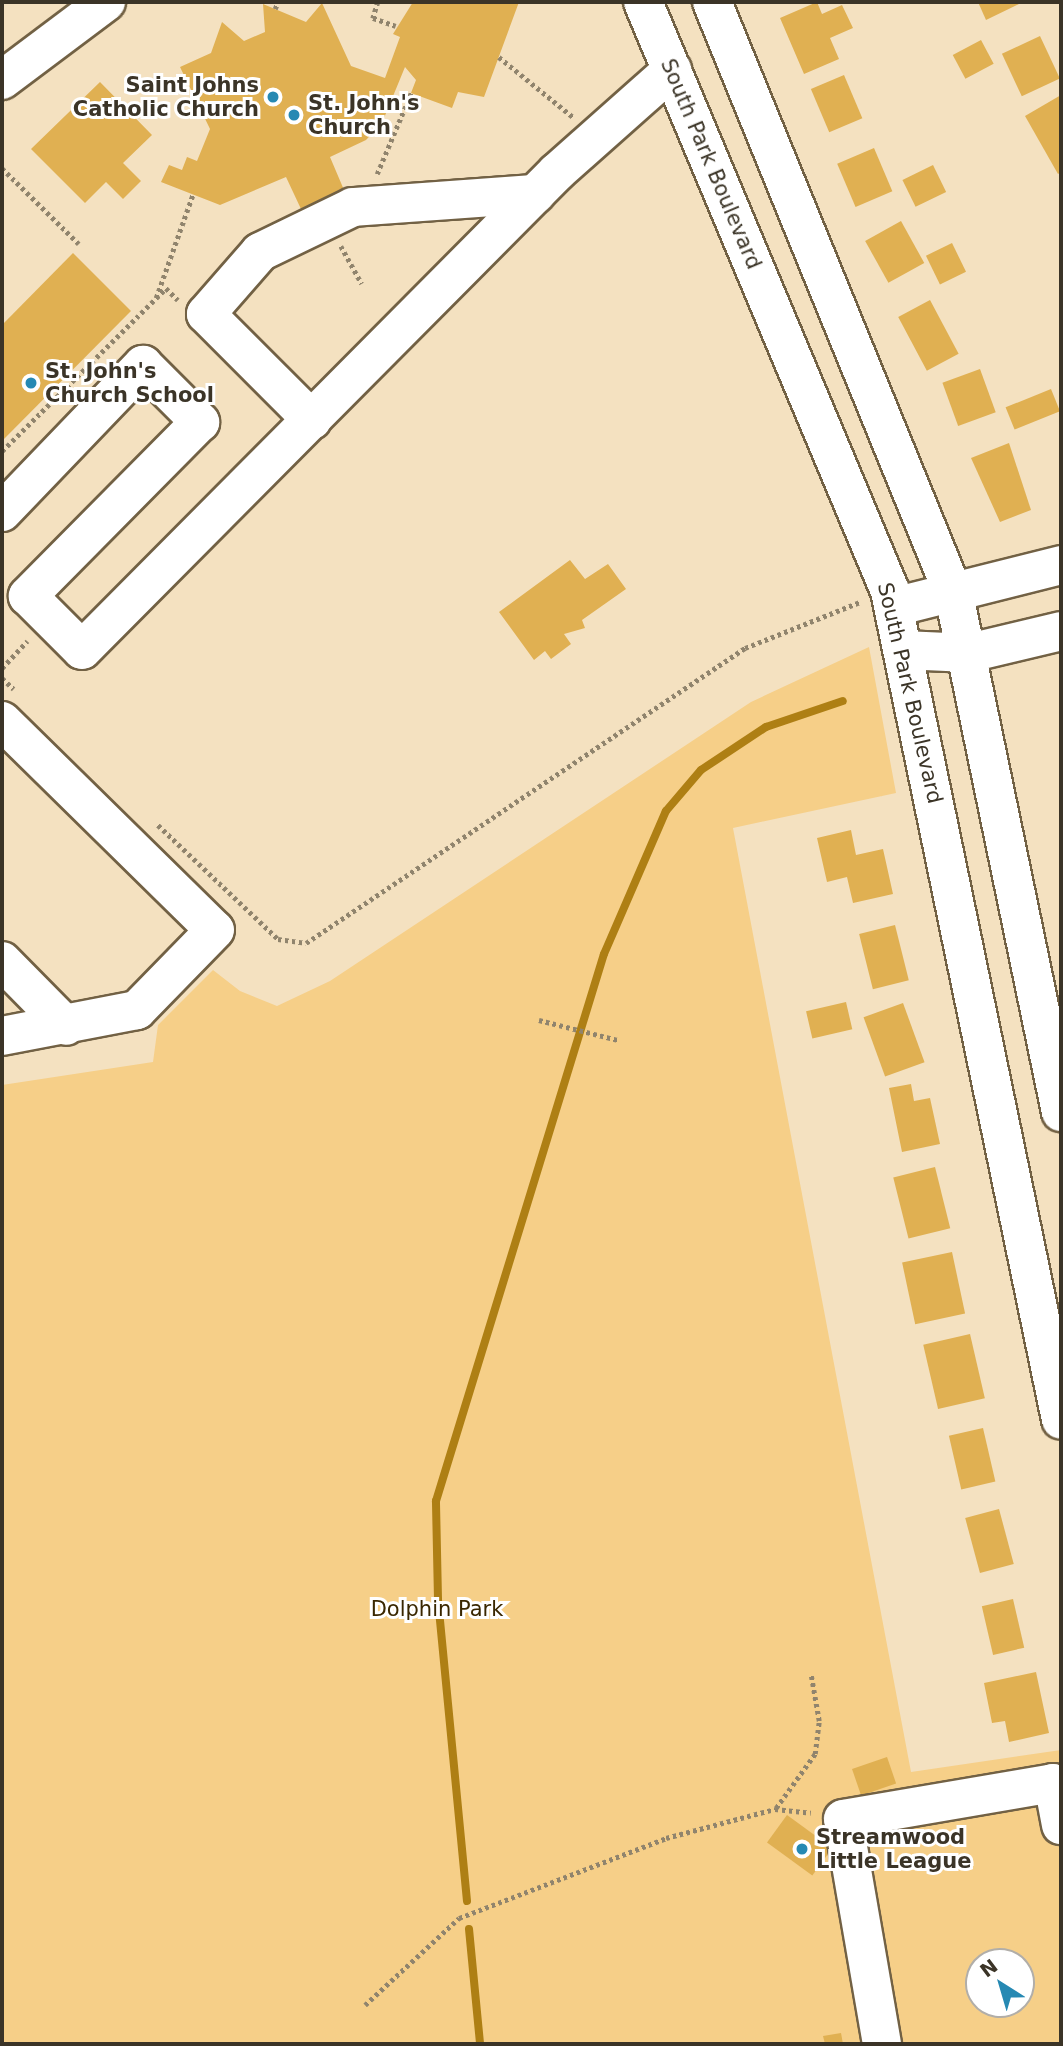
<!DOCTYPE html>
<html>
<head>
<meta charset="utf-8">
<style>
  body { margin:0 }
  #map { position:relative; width:1063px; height:2046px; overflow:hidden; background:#f4e1c0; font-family:"DejaVu Sans",sans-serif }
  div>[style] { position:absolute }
  .green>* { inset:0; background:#f6cf88 }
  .stream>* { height:8px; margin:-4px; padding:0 4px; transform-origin:4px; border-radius:4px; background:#ae7f14 }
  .building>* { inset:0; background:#e0b052; transform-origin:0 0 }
  .path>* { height:4.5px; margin-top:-2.25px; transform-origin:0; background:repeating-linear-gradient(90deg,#90846d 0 3.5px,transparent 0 7px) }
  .roads { filter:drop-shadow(2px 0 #726144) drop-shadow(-2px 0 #726144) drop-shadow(0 2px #726144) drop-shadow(0 -2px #726144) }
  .minor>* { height:38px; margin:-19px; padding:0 19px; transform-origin:19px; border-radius:19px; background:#fff }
  .dots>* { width:19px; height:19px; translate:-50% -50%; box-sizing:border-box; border:4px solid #fff; border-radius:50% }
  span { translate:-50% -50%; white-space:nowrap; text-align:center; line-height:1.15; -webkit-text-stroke:6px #fff; paint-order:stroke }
  .poi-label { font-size:21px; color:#3b3427; font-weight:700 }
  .right { translate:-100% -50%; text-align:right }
  .left { translate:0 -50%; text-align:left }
  .street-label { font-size:21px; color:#3b3427 }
  .park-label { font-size:21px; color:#3a2700 }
  .frame { position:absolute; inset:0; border:4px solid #3b3427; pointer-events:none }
  .north { position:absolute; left:965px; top:1948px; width:70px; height:70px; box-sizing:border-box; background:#fff; border:2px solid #b1aea9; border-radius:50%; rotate:323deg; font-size:19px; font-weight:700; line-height:28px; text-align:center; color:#3b3427 }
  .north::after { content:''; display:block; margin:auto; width:24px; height:32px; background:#2689b3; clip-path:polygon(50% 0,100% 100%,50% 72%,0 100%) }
</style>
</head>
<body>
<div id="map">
  <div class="green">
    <i style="clip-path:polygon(evenodd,869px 647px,896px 793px,733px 828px,911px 1772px,1061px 1750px,1061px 2044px,2px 2044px,2px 1085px,153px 1062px,158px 1025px,213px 970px,240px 991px,277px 1006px,330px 981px,751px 702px,869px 647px,979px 1962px,1021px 1962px,1021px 2004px,979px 2004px,979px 1962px)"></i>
  </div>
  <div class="stream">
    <i style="left:467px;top:1901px;width:303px;rotate:-95.5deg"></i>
    <i style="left:438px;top:1599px;width:98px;rotate:-91.2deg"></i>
    <i style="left:436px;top:1501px;width:572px;rotate:-72.93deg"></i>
    <i style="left:604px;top:954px;width:156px;rotate:-66.6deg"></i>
    <i style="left:666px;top:811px;width:54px;rotate:-49.5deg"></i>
    <i style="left:701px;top:770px;width:78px;rotate:-33.5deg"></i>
    <i style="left:766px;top:727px;width:81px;rotate:-18.7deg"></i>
    <i style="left:469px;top:1929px;width:116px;rotate:84.5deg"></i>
  </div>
  <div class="building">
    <i style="clip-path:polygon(413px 2px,519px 2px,484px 97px,458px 92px,452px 108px,411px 93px,416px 80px,405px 67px,382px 123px,366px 140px,330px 157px,344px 190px,309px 207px,301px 209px,286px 177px,220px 205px,161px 182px,169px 165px,182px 170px,187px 157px,197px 161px,210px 129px,180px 67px,211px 53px,222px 22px,244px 41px,265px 32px,263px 4px,306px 22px,322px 3px,351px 66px,385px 78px,400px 37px,393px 34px)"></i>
    <i style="clip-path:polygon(817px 2px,822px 14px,842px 5px,853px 28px,830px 38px,839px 59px,804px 74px,780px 18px)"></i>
    <i style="clip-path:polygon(978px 2px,1023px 2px,986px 20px)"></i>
    <i style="left:1040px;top:36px;width:47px;height:42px;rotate:65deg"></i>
    <i style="left:981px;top:40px;width:27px;height:32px;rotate:62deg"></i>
    <i style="left:844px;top:75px;width:47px;height:36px;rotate:67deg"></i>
    <i style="clip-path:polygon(100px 82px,152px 135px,123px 163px,141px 181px,123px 199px,106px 182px,85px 203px,31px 149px)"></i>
    <i style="clip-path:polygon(1061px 95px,1061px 172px,1058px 174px,1025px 116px)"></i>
    <i style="left:874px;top:148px;width:47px;height:40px;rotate:67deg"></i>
    <i style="left:933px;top:165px;width:30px;height:34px;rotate:64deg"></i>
    <i style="left:901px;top:221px;width:48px;height:41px;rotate:61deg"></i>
    <i style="left:952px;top:243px;width:32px;height:29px;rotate:64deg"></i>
    <i style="clip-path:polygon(73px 253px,131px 311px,2px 441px,2px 325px)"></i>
    <i style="left:930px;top:300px;width:61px;height:36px;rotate:62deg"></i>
    <i style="left:980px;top:369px;width:46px;height:40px;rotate:70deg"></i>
    <i style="left:1051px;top:389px;width:24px;height:49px;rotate:68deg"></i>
    <i style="clip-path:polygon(1009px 443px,1031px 510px,1000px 522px,971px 458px)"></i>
    <i style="clip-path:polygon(570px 560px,585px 579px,608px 564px,626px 589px,582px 620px,585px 628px,564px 634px,571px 644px,551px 659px,545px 651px,534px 660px,499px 612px)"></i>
    <i style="clip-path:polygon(851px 830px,856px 855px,883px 849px,893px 894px,853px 903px,847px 877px,827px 882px,817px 838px)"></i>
    <i style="left:895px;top:925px;width:57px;height:37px;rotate:76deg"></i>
    <i style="left:846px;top:1002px;width:28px;height:41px;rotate:77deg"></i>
    <i style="left:903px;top:1003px;width:63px;height:42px;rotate:70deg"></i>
    <i style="clip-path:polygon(911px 1084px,914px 1101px,930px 1098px,940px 1144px,902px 1152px,889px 1088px)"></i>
    <i style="left:935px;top:1167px;width:63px;height:43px;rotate:76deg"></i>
    <i style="left:952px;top:1252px;width:63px;height:51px;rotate:78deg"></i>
    <i style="left:970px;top:1334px;width:66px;height:48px;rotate:77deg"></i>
    <i style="left:983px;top:1428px;width:55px;height:35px;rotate:77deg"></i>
    <i style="left:999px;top:1509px;width:57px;height:35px;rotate:75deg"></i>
    <i style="left:1013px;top:1599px;width:50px;height:32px;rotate:77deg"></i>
    <i style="clip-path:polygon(1036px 1672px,1049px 1733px,1009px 1742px,1005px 1721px,992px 1723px,984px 1683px)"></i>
    <i style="left:887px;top:1757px;width:28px;height:37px;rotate:71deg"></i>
    <i style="left:787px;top:1815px;width:56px;height:34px;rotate:36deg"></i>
    <i style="clip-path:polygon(841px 2033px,843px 2044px,825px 2044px,823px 2036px)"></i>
  </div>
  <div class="path">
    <i style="left:378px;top:2px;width:17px;rotate:107deg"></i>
    <i style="left:373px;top:18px;width:24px;rotate:19deg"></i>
    <i style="left:275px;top:9px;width:8px;rotate:-67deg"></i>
    <i style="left:499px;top:57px;width:95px;rotate:39deg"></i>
    <i style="left:2px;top:168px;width:108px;rotate:44.6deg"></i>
    <i style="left:377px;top:174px;width:88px;rotate:-67.2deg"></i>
    <i style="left:341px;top:246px;width:43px;rotate:61.1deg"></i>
    <i style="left:156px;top:298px;width:110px;rotate:-70.4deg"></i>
    <i style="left:2px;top:451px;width:231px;rotate:-44.8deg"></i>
    <i style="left:166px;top:288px;width:17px;rotate:45deg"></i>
    <i style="left:2px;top:668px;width:37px;rotate:-47deg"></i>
    <i style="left:2px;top:678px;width:16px;rotate:43deg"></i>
    <i style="left:158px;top:825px;width:166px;rotate:43.5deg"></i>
    <i style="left:278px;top:939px;width:28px;rotate:8deg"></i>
    <i style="left:306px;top:943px;width:529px;rotate:-33.9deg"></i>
    <i style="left:745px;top:648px;width:124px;rotate:-21.8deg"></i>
    <i style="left:539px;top:1020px;width:81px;rotate:14.2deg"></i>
    <i style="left:776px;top:1808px;width:67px;rotate:-54.2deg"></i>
    <i style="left:815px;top:1754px;width:33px;rotate:-83deg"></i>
    <i style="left:819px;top:1721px;width:47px;rotate:-99.9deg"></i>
    <i style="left:365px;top:2005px;width:128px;rotate:-42.8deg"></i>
    <i style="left:459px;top:1918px;width:222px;rotate:-21.1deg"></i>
    <i style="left:666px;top:1838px;width:113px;rotate:-14.9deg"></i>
    <i style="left:775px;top:1809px;width:36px;rotate:6deg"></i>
  </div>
  <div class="roads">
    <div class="minor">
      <i style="left:643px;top:2px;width:639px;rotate:67.25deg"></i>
      <i style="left:890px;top:591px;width:846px;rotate:78.34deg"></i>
      <i style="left:712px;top:2px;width:640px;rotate:67.8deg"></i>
      <i style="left:954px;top:595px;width:528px;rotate:78.31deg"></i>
      <i style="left:2px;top:80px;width:130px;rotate:-36.9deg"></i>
      <i style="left:312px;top:420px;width:150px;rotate:-135deg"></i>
      <i style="left:206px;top:314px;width:82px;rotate:-48.9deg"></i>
      <i style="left:260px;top:252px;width:103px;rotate:-25.8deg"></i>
      <i style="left:353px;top:207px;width:183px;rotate:-4.1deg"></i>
      <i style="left:2px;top:512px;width:204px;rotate:-46.2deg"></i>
      <i style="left:143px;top:365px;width:81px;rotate:45deg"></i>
      <i style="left:200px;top:422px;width:245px;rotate:134.7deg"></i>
      <i style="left:28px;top:596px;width:76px;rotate:45deg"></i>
      <i style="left:82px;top:650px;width:674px;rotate:-45.18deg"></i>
      <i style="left:557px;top:172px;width:154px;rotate:-41.6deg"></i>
      <i style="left:894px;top:607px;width:172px;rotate:-14.1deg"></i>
      <i style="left:903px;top:650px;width:66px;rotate:2.6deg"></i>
      <i style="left:969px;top:653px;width:95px;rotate:-13.4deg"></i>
      <i style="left:2px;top:721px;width:298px;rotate:44.5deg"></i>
      <i style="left:215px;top:930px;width:112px;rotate:134.3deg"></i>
      <i style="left:137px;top:1010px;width:137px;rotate:169.1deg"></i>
      <i style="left:2px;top:961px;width:91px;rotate:45.4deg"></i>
      <i style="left:882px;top:2044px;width:228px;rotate:-99.8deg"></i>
      <i style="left:843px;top:1819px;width:213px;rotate:-9.7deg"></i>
      <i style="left:1053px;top:1783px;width:43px;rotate:79.2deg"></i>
    </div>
  </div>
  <div class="dots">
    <i style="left:273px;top:97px;background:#2689b3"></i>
    <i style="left:294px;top:115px;background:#2689b3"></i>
    <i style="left:31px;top:383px;background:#2689b3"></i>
    <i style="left:802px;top:1849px;background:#2689b3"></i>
  </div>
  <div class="poi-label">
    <span class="right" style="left:259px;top:97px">Saint Johns<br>Catholic Church</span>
    <span class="left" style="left:308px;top:115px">St. John's<br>Church</span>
    <span class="left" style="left:45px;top:383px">St. John's<br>Church School</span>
    <span class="left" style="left:816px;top:1849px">Streamwood<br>Little League</span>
  </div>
  <div class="street-label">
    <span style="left:711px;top:164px;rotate:67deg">South Park Boulevard</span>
    <span style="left:910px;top:693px;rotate:77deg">South Park Boulevard</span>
  </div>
  <div class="park-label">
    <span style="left:437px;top:1609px">Dolphin Park</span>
  </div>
  <div class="frame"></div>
  <div class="north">N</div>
</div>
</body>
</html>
